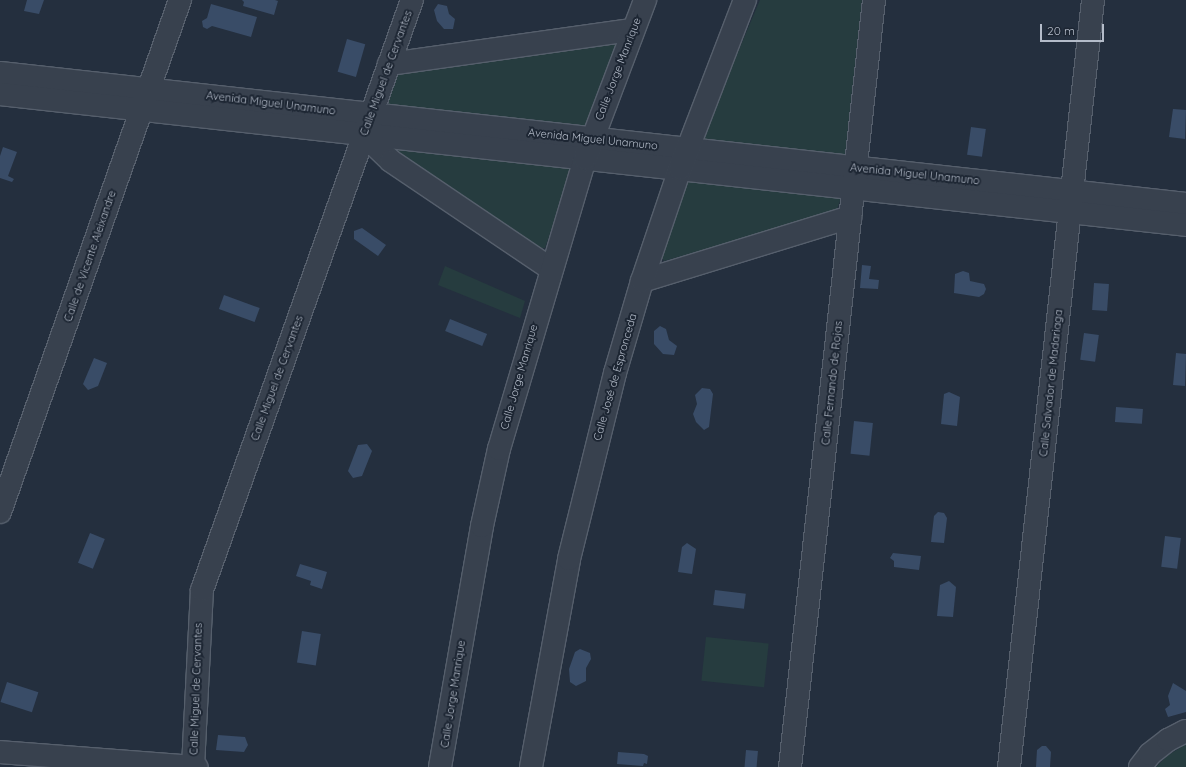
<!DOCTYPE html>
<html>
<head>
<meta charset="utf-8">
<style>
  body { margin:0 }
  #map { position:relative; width:1186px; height:767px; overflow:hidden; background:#242f3e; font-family:Quicksand,sans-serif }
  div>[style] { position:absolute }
  .green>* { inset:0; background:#263c3f; transform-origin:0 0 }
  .water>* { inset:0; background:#394c67; transform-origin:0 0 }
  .roads { filter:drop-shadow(1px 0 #565f6c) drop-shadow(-1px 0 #565f6c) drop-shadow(0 1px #565f6c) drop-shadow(0 -1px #565f6c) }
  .minor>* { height:22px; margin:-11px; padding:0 11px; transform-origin:11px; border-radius:11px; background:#38414e }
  span { translate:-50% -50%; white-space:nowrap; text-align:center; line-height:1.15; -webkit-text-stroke:4px #1d2633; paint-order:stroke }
  .street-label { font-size:11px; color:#b4bcc9 }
  .scale { position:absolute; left:1040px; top:24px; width:64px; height:18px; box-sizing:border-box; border:2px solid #b4bcc9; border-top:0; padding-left:5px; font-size:12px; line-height:14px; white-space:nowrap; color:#b4bcc9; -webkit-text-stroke:3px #1d2633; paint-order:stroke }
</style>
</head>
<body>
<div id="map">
  <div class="green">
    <i style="clip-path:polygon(760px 0,862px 0,845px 156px,703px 142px,702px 137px)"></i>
    <i style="clip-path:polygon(614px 43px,617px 46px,587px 127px,386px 105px,397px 74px)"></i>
    <i style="clip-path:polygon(398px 149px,570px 167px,571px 173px,545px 248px,540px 248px,399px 152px)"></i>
    <i style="clip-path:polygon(688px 180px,840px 197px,841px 198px,836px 212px,664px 261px,661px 256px)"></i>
    <i style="clip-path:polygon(445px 266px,525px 301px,520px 318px,438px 285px)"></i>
    <i style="left:706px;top:637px;width:63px;height:44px;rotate:6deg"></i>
    <i style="clip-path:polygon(1186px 744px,1186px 767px,1156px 767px,1167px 756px)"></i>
  </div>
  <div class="water">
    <i style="clip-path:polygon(27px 0,44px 0,39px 14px,24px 11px)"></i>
    <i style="clip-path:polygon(242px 0,275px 0,278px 1px,274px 15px,243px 6px,244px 2px)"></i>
    <i style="clip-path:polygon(211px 4px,257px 17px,251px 37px,212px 26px,207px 29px,203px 27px,202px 21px,207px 18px)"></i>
    <i style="clip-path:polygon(438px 4px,447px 6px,449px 14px,455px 19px,453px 29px,444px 29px,437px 21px,434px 10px)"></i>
    <i style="left:347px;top:39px;width:19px;height:34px;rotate:16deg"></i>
    <i style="clip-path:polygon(1173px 109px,1186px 110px,1185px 139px,1169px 137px)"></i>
    <i style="left:971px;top:127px;width:15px;height:28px;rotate:8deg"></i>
    <i style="clip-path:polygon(3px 147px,17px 152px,8px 176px,14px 179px,12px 182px,0 178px,0 156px)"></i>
    <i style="clip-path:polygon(362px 228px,386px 245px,378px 256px,354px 239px,354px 231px)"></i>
    <i style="clip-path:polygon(862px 265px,871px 266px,869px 279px,879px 280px,878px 289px,860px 288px)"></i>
    <i style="clip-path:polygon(963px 271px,969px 273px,970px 281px,984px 284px,986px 289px,984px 294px,979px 297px,954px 293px,955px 274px)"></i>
    <i style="left:1094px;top:283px;width:15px;height:27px;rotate:4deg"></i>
    <i style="left:224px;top:295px;width:38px;height:15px;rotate:20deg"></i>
    <i style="left:450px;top:319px;width:40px;height:13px;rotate:22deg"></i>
    <i style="clip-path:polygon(660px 326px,666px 329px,669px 340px,677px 346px,674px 355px,663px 354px,654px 344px,654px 331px)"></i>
    <i style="left:1084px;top:333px;width:15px;height:27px;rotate:8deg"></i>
    <i style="clip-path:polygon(1176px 353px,1186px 354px,1185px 386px,1173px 385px)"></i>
    <i style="clip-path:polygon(94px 358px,107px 363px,98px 386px,88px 390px,83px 384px)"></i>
    <i style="clip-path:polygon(702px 388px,710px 389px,713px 394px,709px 427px,704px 430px,696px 422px,693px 414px,697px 404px,695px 395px)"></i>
    <i style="clip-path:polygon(949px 392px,960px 397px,957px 426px,941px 424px,944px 394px)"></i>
    <i style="left:1116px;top:407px;width:27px;height:15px;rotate:4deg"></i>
    <i style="left:854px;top:421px;width:19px;height:33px;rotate:6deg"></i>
    <i style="clip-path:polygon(367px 444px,372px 451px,362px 476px,353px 478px,348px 471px,358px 445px)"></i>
    <i style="clip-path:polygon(938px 512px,944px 513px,947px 518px,944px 543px,931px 542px,934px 516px)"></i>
    <i style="left:90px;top:533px;width:16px;height:32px;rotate:22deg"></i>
    <i style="left:1165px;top:536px;width:16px;height:31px;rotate:7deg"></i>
    <i style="clip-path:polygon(687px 543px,696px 549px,692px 574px,678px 572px,682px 547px)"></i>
    <i style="clip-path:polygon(893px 553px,921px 556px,919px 570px,894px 567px,894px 561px,890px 558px)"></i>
    <i style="clip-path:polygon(300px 564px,327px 572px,322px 589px,310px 585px,311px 581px,296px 576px)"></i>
    <i style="clip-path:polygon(949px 581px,956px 587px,953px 617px,937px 616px,940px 585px)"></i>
    <i style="left:715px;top:590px;width:31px;height:15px;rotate:7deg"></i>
    <i style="left:302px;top:631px;width:19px;height:32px;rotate:9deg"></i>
    <i style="clip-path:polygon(580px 649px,590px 653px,591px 659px,586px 668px,586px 681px,576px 686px,570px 682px,569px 669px,575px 652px)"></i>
    <i style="left:7px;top:682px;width:33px;height:21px;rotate:18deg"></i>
    <i style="clip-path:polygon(1173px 683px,1186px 691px,1186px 712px,1168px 717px,1165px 709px,1170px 705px,1168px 696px)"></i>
    <i style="clip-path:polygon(218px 735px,245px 737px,248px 745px,244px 752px,216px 750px)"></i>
    <i style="clip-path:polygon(1042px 746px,1046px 746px,1051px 752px,1050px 767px,1036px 767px,1037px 750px)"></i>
    <i style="left:746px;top:750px;width:12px;height:17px;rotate:5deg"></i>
    <i style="clip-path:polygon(618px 752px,644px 754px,648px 756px,647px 764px,644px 763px,643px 766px,617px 764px)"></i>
  </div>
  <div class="roads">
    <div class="minor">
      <i style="left:389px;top:64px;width:245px;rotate:-8deg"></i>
      <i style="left:0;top:73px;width:1193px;rotate:6.3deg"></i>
      <i style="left:0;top:94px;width:1193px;rotate:6.3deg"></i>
      <i style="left:364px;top:135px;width:37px;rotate:44deg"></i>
      <i style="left:391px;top:161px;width:193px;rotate:34deg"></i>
      <i style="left:642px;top:281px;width:218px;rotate:-17.1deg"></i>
      <i style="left:0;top:512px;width:543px;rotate:-70.63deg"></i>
      <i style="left:0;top:752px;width:197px;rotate:4.4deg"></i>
      <i style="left:193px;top:767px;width:177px;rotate:-87.1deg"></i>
      <i style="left:202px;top:590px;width:626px;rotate:-70.41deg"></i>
      <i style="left:440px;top:767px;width:245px;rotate:-80.1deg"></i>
      <i style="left:482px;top:526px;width:79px;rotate:-77.6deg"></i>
      <i style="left:499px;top:449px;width:302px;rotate:-73.5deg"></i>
      <i style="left:585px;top:159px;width:170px;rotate:-69.3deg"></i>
      <i style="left:531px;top:767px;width:211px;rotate:-79.6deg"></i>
      <i style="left:569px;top:559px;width:192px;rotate:-76.1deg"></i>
      <i style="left:615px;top:373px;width:96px;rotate:-73.6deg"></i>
      <i style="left:642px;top:281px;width:118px;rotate:-71.3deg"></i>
      <i style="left:680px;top:169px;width:181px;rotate:-69deg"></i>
      <i style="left:790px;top:767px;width:772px;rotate:-83.75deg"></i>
      <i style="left:1009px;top:767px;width:772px;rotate:-83.75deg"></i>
      <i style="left:1140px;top:767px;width:16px;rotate:-52deg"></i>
      <i style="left:1150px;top:754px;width:23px;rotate:-38deg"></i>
      <i style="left:1168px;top:740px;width:20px;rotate:-27deg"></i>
    </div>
  </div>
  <div class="street-label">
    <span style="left:618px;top:69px;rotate:-69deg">Calle Jorge Manrique</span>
    <span style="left:386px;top:73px;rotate:-70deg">Calle Miguel de Cervantes</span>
    <span style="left:271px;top:103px;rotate:7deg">Avenida Miguel Unamuno</span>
    <span style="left:593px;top:139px;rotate:6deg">Avenida Miguel Unamuno</span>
    <span style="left:915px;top:174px;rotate:6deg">Avenida Miguel Unamuno</span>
    <span style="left:90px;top:256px;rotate:-71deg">Calle de Vicente Aleixandre</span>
    <span style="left:519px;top:377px;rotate:-74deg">Calle Jorge Manrique</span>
    <span style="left:615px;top:377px;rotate:-74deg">Calle José de Espronceda</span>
    <span style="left:277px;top:378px;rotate:-70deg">Calle Miguel de Cervantes</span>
    <span style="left:832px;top:383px;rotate:-84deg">Calle Fernando de Rojas</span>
    <span style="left:1051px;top:383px;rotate:-84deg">Calle Salvador de Madariaga</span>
    <span style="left:196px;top:689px;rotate:-88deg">Calle Miguel de Cervantes</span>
    <span style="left:453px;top:694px;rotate:-81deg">Calle Jorge Manrique</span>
  </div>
  <div class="scale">20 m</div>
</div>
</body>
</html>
